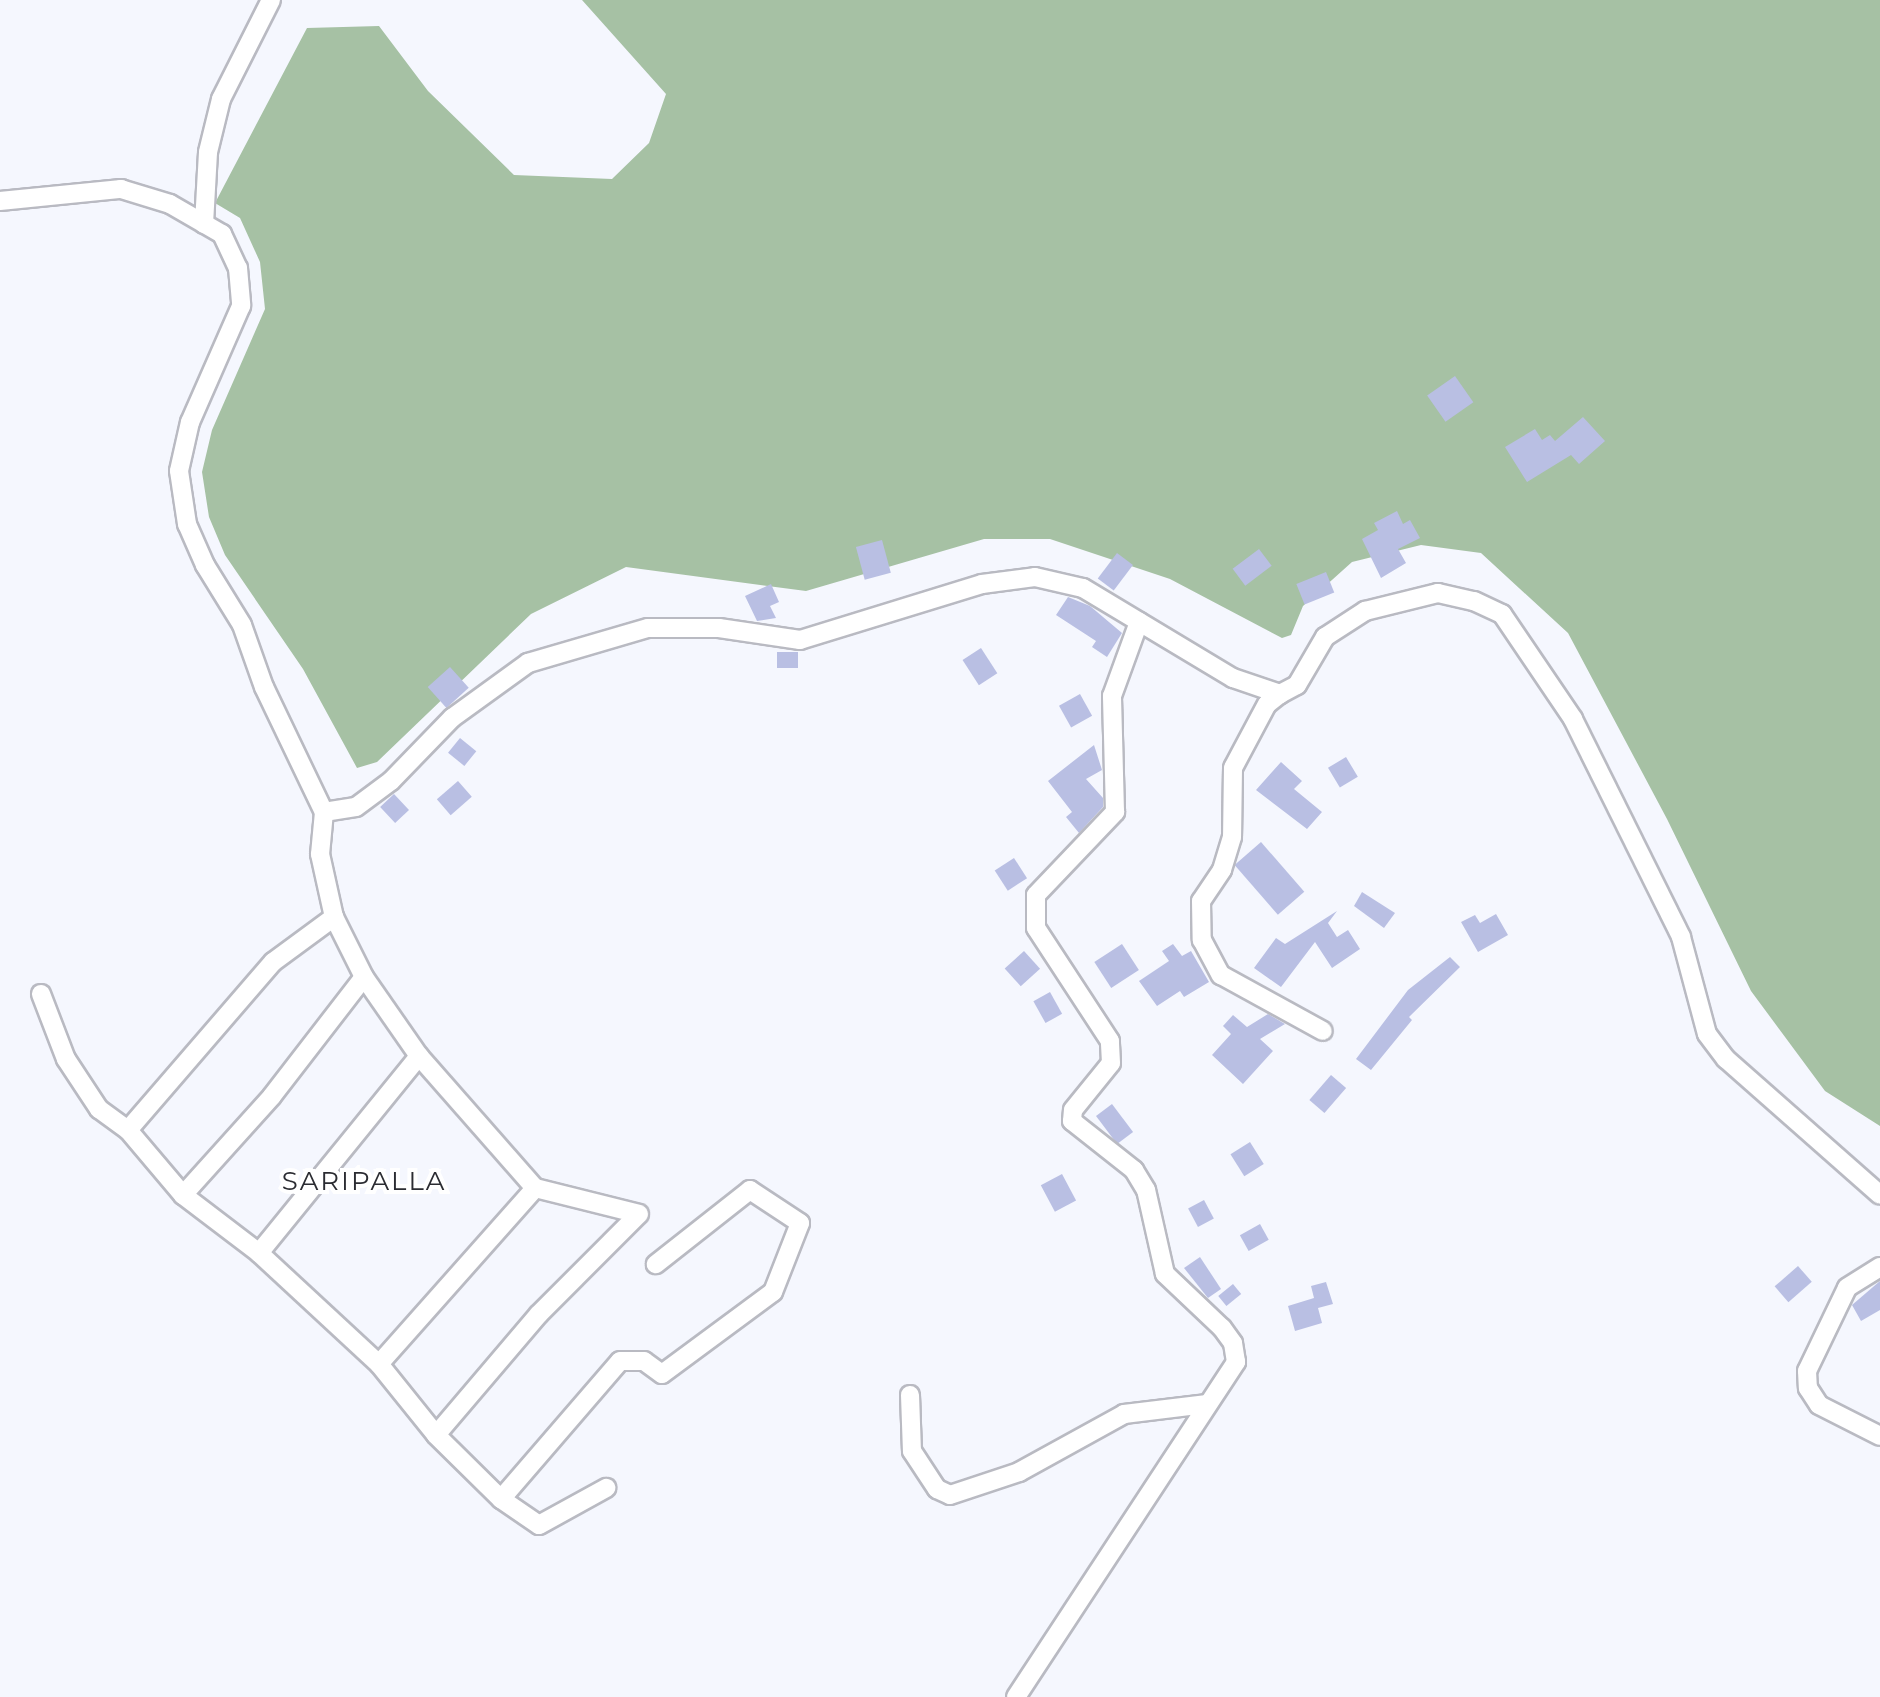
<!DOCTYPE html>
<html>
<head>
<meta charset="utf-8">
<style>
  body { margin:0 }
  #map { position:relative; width:1880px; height:1697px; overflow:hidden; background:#f5f7fe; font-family:Montserrat,sans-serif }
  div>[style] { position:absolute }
  .forest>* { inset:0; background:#a6c1a4 }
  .building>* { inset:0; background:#b9bfe3; transform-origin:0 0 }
  .roads { filter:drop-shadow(2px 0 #b9bac2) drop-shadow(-2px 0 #b9bac2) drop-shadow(0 2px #b9bac2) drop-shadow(0 -2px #b9bac2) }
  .minor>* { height:18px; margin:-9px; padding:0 9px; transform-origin:9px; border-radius:9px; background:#fff }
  span { translate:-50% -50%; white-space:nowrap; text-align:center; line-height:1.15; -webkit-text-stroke:8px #fff; paint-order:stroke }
  .quarter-label { font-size:26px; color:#2b2c32; letter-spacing:2px }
</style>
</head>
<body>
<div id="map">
  <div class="forest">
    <i style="clip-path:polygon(582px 0,1880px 0,1880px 1126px,1825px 1091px,1751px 991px,1667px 819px,1568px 633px,1481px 553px,1421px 545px,1352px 562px,1303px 606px,1291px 635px,1282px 638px,1170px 579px,1050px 539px,984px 539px,806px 591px,626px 567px,531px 614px,377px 762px,357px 768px,303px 669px,225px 555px,209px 517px,202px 472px,212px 430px,265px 309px,260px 262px,240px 218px,215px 203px,307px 28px,379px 26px,428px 91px,514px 175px,612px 179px,649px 143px,666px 94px)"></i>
  </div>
  <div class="building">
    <i style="left:1455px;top:376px;width:32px;height:34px;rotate:55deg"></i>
    <i style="clip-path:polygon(1583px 417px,1605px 441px,1579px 464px,1571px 455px,1527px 482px,1505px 447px,1535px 429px,1542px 440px,1550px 435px,1555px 441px)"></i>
    <i style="clip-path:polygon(1397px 511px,1403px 524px,1410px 520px,1420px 538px,1398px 549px,1406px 563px,1381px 578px,1362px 539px,1378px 530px,1374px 523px)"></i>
    <i style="left:882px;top:540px;width:34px;height:27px;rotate:75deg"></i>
    <i style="left:1259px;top:549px;width:21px;height:33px;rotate:53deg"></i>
    <i style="left:1117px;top:553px;width:20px;height:32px;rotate:37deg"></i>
    <i style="left:1326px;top:572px;width:22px;height:32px;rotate:68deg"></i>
    <i style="clip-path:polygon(771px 584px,779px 602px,770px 606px,776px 618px,757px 621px,745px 596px)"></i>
    <i style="clip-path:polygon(1068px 597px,1090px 606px,1122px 633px,1107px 657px,1092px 647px,1096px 641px,1056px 615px)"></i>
    <i style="left:981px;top:648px;width:30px;height:22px;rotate:57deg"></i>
    <i style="left:777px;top:652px;width:21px;height:16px"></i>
    <i style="left:450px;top:667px;width:28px;height:30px;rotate:48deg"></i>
    <i style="left:1080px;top:694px;width:25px;height:24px;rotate:61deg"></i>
    <i style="left:460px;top:738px;width:21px;height:19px;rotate:39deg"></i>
    <i style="clip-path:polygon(1094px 745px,1102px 770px,1086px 779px,1103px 798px,1103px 807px,1079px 833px,1066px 817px,1072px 812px,1048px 781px)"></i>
    <i style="left:1346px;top:757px;width:23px;height:21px;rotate:59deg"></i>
    <i style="clip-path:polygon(1281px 762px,1302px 781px,1294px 789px,1322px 812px,1307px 829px,1256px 790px)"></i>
    <i style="left:458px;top:781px;width:21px;height:28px;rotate:49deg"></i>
    <i style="left:394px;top:794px;width:22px;height:19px;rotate:47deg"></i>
    <i style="left:1261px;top:842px;width:66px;height:35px;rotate:49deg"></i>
    <i style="left:1014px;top:858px;width:24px;height:23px;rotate:57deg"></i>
    <i style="clip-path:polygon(1362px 892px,1395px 913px,1384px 928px,1354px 906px)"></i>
    <i style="clip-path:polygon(1337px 911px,1328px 923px,1337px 937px,1348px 930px,1360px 949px,1332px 968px,1315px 942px,1281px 987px,1254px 968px,1276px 938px,1285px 944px)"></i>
    <i style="clip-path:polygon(1496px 914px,1508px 935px,1478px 952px,1461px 922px,1475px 915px,1480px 923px)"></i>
    <i style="left:1122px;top:944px;width:31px;height:33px;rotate:57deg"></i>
    <i style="clip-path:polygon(1173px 944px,1182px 956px,1191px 951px,1209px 982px,1184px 997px,1180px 991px,1157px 1006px,1139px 981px,1169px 961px,1162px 951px)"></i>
    <i style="left:1024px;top:951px;width:24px;height:26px;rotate:48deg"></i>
    <i style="clip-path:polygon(1450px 957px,1460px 967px,1409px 1017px,1412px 1020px,1371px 1070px,1356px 1059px,1408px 990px)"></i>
    <i style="left:1050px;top:992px;width:25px;height:19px;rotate:61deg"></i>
    <i style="clip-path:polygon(1268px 1014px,1285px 1024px,1260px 1039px,1273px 1051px,1243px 1084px,1212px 1055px,1231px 1034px,1223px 1026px,1233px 1015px,1247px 1027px)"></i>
    <i style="left:1331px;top:1075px;width:20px;height:33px;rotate:41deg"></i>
    <i style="left:1112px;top:1104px;width:35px;height:20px;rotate:53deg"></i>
    <i style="left:1250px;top:1142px;width:26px;height:23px;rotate:58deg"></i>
    <i style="left:1062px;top:1174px;width:30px;height:24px;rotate:62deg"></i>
    <i style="left:1204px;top:1200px;width:21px;height:18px;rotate:62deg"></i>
    <i style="left:1260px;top:1224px;width:18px;height:23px;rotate:61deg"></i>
    <i style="clip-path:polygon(1200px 1257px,1221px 1289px,1208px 1298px,1184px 1268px)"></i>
    <i style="left:1798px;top:1266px;width:21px;height:31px;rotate:49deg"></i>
    <i style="clip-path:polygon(1880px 1281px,1880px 1310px,1861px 1321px,1852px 1305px)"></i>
    <i style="clip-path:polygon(1326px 1282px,1333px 1304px,1318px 1308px,1322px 1323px,1295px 1331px,1288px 1306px,1314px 1298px,1311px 1286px)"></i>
    <i style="left:1233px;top:1284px;width:13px;height:19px;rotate:51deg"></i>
  </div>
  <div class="roads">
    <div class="minor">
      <i style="left:0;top:201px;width:122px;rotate:-5.7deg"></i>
      <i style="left:121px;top:189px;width:51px;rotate:17deg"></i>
      <i style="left:170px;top:204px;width:60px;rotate:30deg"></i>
      <i style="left:222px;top:234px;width:38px;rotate:65deg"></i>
      <i style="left:238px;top:268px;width:38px;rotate:85deg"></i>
      <i style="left:241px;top:306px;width:127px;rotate:113.7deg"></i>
      <i style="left:190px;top:422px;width:50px;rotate:102.7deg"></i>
      <i style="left:179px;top:471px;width:54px;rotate:81.4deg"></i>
      <i style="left:187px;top:524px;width:45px;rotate:66.3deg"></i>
      <i style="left:205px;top:565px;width:70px;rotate:58.3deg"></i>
      <i style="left:242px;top:625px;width:66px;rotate:70.5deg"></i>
      <i style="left:264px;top:687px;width:139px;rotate:64.4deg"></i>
      <i style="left:324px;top:812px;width:32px;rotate:-9deg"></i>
      <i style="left:356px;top:807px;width:44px;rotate:-36.6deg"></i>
      <i style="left:391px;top:781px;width:88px;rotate:-45.9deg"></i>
      <i style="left:452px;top:718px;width:94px;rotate:-35.9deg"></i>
      <i style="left:528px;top:663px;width:125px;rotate:-16.3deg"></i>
      <i style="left:648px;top:628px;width:71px"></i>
      <i style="left:719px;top:628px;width:82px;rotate:8.4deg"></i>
      <i style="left:800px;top:640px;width:190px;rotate:-17.1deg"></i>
      <i style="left:982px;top:584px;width:53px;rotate:-7.5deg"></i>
      <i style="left:1035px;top:577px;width:49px;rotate:12.9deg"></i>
      <i style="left:1083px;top:588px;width:175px;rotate:31deg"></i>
      <i style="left:1233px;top:678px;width:50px;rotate:18.8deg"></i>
      <i style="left:1280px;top:694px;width:19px;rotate:-28deg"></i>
      <i style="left:1297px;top:685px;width:56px;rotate:-59.7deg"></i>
      <i style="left:1325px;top:637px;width:48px;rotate:-33deg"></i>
      <i style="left:1365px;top:611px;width:75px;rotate:-13.9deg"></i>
      <i style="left:1438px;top:593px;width:37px;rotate:13deg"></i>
      <i style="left:1474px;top:601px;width:31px;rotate:25deg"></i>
      <i style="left:1502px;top:614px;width:127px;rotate:55.9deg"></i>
      <i style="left:1573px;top:719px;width:243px;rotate:63.6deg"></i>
      <i style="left:1681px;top:937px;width:100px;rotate:75deg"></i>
      <i style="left:1707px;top:1034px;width:31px;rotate:53deg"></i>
      <i style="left:1726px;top:1059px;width:205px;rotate:41.4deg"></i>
      <i style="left:204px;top:224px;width:72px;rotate:-86.8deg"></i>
      <i style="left:208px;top:152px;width:55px;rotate:-76.2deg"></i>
      <i style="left:221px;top:99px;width:111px;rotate:-63.2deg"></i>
      <i style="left:1280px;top:694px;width:16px;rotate:142deg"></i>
      <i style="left:1267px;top:704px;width:72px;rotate:118deg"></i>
      <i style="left:1233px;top:768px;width:69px;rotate:90.8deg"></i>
      <i style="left:1232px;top:837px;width:34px;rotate:107deg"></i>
      <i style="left:1222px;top:870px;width:37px;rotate:124deg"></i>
      <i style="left:1201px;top:901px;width:39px;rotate:89deg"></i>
      <i style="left:1202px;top:940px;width:40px;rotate:62deg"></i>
      <i style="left:1221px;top:975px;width:116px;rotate:28.8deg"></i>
      <i style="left:324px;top:812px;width:42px;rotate:95.4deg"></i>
      <i style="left:320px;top:854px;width:65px;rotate:77.5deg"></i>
      <i style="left:334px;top:917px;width:67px;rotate:63.4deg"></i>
      <i style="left:364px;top:977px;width:96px;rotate:55.2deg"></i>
      <i style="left:419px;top:1056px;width:176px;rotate:48.7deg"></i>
      <i style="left:535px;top:1188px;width:107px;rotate:14deg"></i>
      <i style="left:41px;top:994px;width:70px;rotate:69deg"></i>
      <i style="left:66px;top:1059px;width:60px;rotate:56.6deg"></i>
      <i style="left:99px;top:1109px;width:36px;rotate:36deg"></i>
      <i style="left:128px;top:1130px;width:85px;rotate:49.8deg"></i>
      <i style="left:183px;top:1195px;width:96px;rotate:37.3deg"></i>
      <i style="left:259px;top:1253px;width:163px;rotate:42.8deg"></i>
      <i style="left:379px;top:1364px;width:91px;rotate:51.2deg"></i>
      <i style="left:436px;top:1435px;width:91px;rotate:44.6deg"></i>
      <i style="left:501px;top:1499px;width:46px;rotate:34.4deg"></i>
      <i style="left:539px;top:1525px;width:77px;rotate:-28.9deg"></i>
      <i style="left:128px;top:1130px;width:222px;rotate:-49.2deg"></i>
      <i style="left:273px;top:962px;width:76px;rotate:-36.4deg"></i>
      <i style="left:183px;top:1195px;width:133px;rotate:-48deg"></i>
      <i style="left:272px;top:1096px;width:150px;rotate:-52.3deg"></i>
      <i style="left:259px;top:1253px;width:254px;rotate:-50.9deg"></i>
      <i style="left:1880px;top:1267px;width:39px;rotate:148deg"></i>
      <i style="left:1847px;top:1288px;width:92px;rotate:115.7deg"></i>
      <i style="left:1807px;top:1371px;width:17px;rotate:87deg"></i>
      <i style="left:1808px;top:1388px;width:20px;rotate:57deg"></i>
      <i style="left:1819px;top:1405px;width:68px;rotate:26.9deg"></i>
      <i style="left:379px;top:1364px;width:235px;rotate:-48.4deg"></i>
      <i style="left:910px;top:1395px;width:56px;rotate:88deg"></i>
      <i style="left:912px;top:1451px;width:45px;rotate:56.7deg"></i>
      <i style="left:937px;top:1489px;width:14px;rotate:25deg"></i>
      <i style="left:950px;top:1495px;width:73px;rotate:-18.4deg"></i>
      <i style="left:1019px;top:1472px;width:120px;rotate:-28.9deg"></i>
      <i style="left:1124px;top:1414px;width:84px;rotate:-6.9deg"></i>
      <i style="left:436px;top:1435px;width:159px;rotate:-49.6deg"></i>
      <i style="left:539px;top:1314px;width:141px;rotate:-45deg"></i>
      <i style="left:501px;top:1499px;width:182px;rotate:-49.2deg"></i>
      <i style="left:620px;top:1361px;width:24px"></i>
      <i style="left:644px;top:1361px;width:22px;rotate:36deg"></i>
      <i style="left:662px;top:1374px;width:138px;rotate:-36.5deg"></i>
      <i style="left:773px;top:1292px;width:74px;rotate:-68.6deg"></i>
      <i style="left:800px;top:1223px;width:60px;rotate:-146.6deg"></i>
      <i style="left:750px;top:1190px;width:120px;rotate:141.8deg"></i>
      <i style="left:1016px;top:1697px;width:401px;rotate:-56.7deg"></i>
      <i style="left:1236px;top:1362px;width:19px;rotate:-99deg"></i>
      <i style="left:1233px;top:1343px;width:19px;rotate:-126deg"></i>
      <i style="left:1222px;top:1328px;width:79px;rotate:-136.5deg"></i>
      <i style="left:1165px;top:1274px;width:86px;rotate:-102.7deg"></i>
      <i style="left:1146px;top:1190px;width:23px;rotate:-121deg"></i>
      <i style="left:1134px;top:1170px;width:79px;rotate:-141.7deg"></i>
      <i style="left:1072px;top:1121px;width:11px;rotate:-85deg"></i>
      <i style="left:1073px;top:1110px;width:60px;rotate:-51deg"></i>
      <i style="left:1111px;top:1063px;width:22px;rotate:-93deg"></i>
      <i style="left:1110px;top:1041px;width:135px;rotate:-123.2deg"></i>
      <i style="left:1036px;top:928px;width:33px;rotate:-90deg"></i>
      <i style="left:1036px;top:895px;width:115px;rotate:-46.4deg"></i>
      <i style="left:1115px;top:812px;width:116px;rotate:-91.5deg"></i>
      <i style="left:1112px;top:696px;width:79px;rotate:-70deg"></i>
    </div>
  </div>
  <div class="quarter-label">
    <span style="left:364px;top:1182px">SARIPALLA</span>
  </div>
</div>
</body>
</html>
